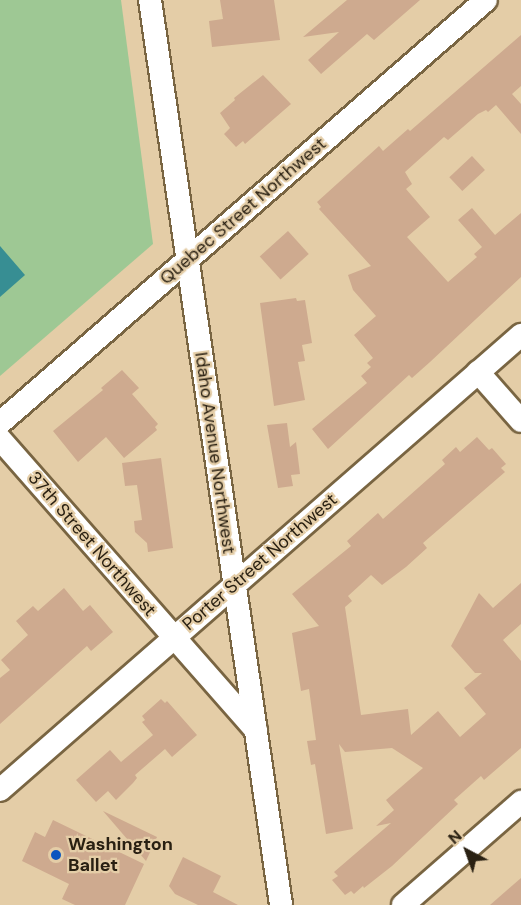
<!DOCTYPE html>
<html>
<head>
<meta charset="utf-8">
<style>
  body { margin:0 }
  #map { position:relative; width:521px; height:905px; overflow:hidden; background:#e4cda7; font-family:"DM Sans",sans-serif }
  div>[style] { position:absolute }
  .green>* { inset:0; background:#9ec894 }
  .water>* { inset:0; background:#378e93 }
  .building>* { inset:0; background:#ceaa8f; transform-origin:0 0 }
  .roads { filter:drop-shadow(2px 0 #796542) drop-shadow(-2px 0 #796542) drop-shadow(0 2px #796542) drop-shadow(0 -2px #796542) }
  .minor>* { height:22px; margin:-11px; padding:0 11px; transform-origin:11px; border-radius:11px; background:#fff }
  .dots>* { width:16px; height:16px; translate:-50% -50%; box-sizing:border-box; border:3px solid #e4cda7; border-radius:50% }
  span { translate:-50% -50%; white-space:nowrap; text-align:center; line-height:1.15; -webkit-text-stroke:4.5px #e4cda7; paint-order:stroke }
  .street-label { font-size:18px; color:#292012 }
  .poi-label { font-size:18px; color:#292012; font-weight:700 }
  .left { translate:0 -50%; text-align:left }
  .north { position:absolute; left:437px; top:821px; width:60px; height:60px; -webkit-text-stroke:4px #e4cda7; paint-order:stroke; rotate:319deg; font-size:16px; font-weight:700; line-height:24px; text-align:center; color:#292012 }
  .north::after { content:''; display:block; margin:auto; width:21px; height:27px; background:#292012; clip-path:polygon(50% 0,100% 100%,50% 72%,0 100%) }
</style>
</head>
<body>
<div id="map">
  <div class="green">
    <i style="clip-path:polygon(0 0,121px 0,153px 244px,0 376px)"></i>
  </div>
  <div class="water">
    <i style="clip-path:polygon(0 246px,25px 275px,0 297px)"></i>
  </div>
  <div class="building">
    <i style="clip-path:polygon(220px 0,274px 0,280px 40px,212px 47px,209px 21px,223px 19px)"></i>
    <i style="clip-path:polygon(347px 0,420px 0,374px 40px,367px 34px,321px 74px,308px 60px,339px 32px,303px 37px)"></i>
    <i style="clip-path:polygon(521px 35px,521px 86px,512px 94px,521px 104px,521px 134px,496px 105px,488px 112px,486px 110px,478px 114px,448px 140px,444px 137px,405px 172px,412px 184px,406px 189px,430px 217px,407px 237px,448px 282px,477px 257px,474px 254px,482px 247px,458px 220px,472px 208px,495px 235px,521px 213px,521px 277px,430px 362px,412px 378px,409px 375px,328px 449px,312px 429px,367px 383px,361px 376px,371px 367px,367px 363px,373px 358px,354px 335px,376px 316px,353px 290px,348px 275px,371px 266px,319px 209px,321px 207px,317px 202px,379px 146px,383px 151px,408px 129px,410px 131px)"></i>
    <i style="clip-path:polygon(263px 75px,291px 104px,245px 144px,243px 141px,236px 147px,224px 134px,230px 128px,220px 113px,235px 100px,234px 98px)"></i>
    <i style="left:472px;top:156px;width:19px;height:31px;rotate:47deg"></i>
    <i style="left:288px;top:231px;width:31px;height:38px;rotate:48deg"></i>
    <i style="clip-path:polygon(296px 298px,297px 301px,305px 300px,312px 343px,302px 345px,305px 361px,298px 362px,305px 400px,274px 406px,260px 303px)"></i>
    <i style="clip-path:polygon(122px 370px,139px 388px,132px 394px,158px 424px,155px 427px,157px 430px,124px 458px,106px 437px,78px 462px,53px 431px,103px 390px,101px 388px)"></i>
    <i style="clip-path:polygon(287px 423px,290px 447px,296px 442px,300px 474px,291px 475px,293px 486px,278px 488px,267px 425px)"></i>
    <i style="clip-path:polygon(477px 437px,489px 450px,492px 448px,506px 464px,501px 468px,505px 472px,423px 543px,427px 548px,406px 567px,382px 585px,371px 575px,348px 596px,352px 601px,345px 607px,361px 715px,408px 709px,411px 735px,438px 711px,460px 737px,486px 714px,464px 688px,482px 673px,475px 673px,451px 646px,479px 593px,493px 608px,521px 583px,521px 624px,503px 640px,521px 661px,521px 748px,484px 780px,481px 776px,454px 800px,458px 804px,392px 866px,364px 888px,363px 886px,354px 894px,351px 891px,345px 895px,332px 880px,338px 876px,334px 872px,391px 823px,376px 826px,394px 810px,386px 800px,423px 768px,392px 748px,345px 752px,339px 744px,353px 829px,326px 834px,315px 764px,311px 765px,307px 741px,316px 740px,309px 689px,301px 691px,292px 633px,319px 626px,292px 594px,351px 546px,347px 541px,378px 513px,383px 519px,445px 464px,442px 460px,456px 447px,460px 452px)"></i>
    <i style="clip-path:polygon(161px 458px,173px 548px,148px 552px,147px 543px,135px 532px,134px 521px,142px 520px,137px 485px,125px 486px,122px 463px)"></i>
    <i style="clip-path:polygon(64px 588px,83px 611px,90px 605px,113px 632px,91px 651px,87px 646px,0 724px,0 678px,10px 670px,1px 660px,28px 635px,16px 621px,33px 606px,38px 611px)"></i>
    <i style="clip-path:polygon(161px 699px,165px 703px,167px 701px,197px 735px,172px 757px,165px 749px,135px 775px,137px 778px,133px 783px,116px 800px,108px 791px,96px 802px,76px 780px,110px 750px,121px 762px,153px 735px,142px 722px,145px 720px,142px 716px)"></i>
    <i style="clip-path:polygon(103px 811px,157px 837px,146px 861px)"></i>
    <i style="clip-path:polygon(53px 820px,144px 864px,125px 905px,75px 905px,62px 899px,69px 884px,22px 861px,35px 832px,45px 837px)"></i>
    <i style="clip-path:polygon(183px 857px,221px 876px,213px 892px,238px 905px,198px 905px,175px 894px,169px 886px)"></i>
    <i style="clip-path:polygon(521px 878px,521px 905px,490px 905px)"></i>
  </div>
  <div class="roads">
    <div class="minor">
      <i style="left:150px;top:0;width:914px;rotate:81.76deg"></i>
      <i style="left:478px;top:372px;width:65px;rotate:48.7deg"></i>
      <i style="left:0;top:423px;width:644px;rotate:-41.04deg"></i>
      <i style="left:0;top:439px;width:388px;rotate:48.7deg"></i>
      <i style="left:0;top:790px;width:692px;rotate:-41.13deg"></i>
      <i style="left:403px;top:905px;width:157px;rotate:-41.1deg"></i>
    </div>
  </div>
  <div class="dots">
    <i style="left:56px;top:855px;background:#0b55bf"></i>
  </div>
  <div class="street-label">
    <span style="left:243px;top:211px;rotate:-41deg">Quebec Street Northwest</span>
    <span style="left:215px;top:453px;rotate:82deg">Idaho Avenue Northwest</span>
    <span style="left:92px;top:544px;rotate:49deg">37th Street Northwest</span>
    <span style="left:260px;top:562px;rotate:-41deg">Porter Street Northwest</span>
  </div>
  <div class="poi-label">
    <span class="left" style="left:68px;top:855px">Washington<br>Ballet</span>
  </div>
  <div class="north">N</div>
</div>
</body>
</html>
